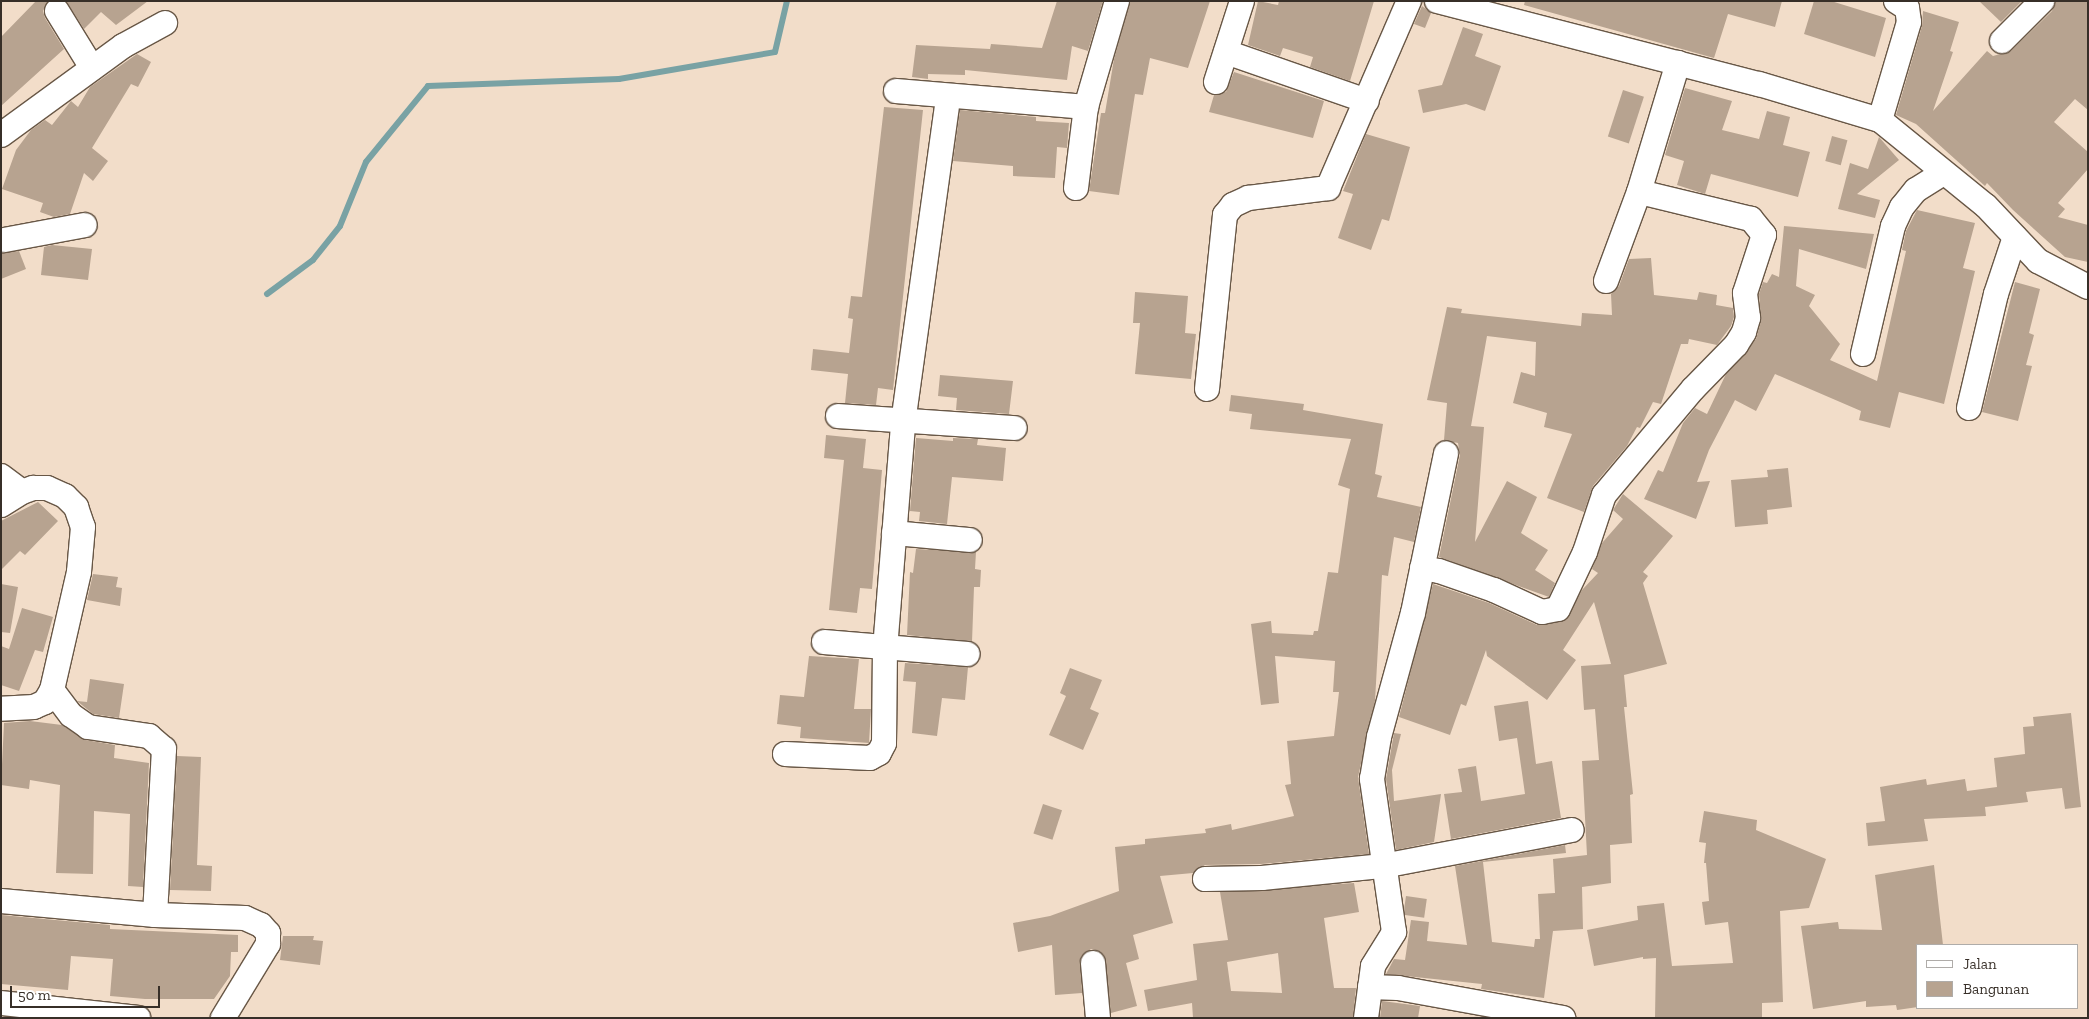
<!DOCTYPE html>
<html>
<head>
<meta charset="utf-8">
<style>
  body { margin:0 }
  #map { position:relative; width:2089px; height:1019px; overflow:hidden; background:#f2ddc9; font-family:"Zilla Slab",serif }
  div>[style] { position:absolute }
  .stream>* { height:6px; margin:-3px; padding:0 3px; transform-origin:3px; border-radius:3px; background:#79a2a4 }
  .building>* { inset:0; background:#b7a390; transform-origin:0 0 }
  .roads { filter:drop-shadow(1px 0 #685746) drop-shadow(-1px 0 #685746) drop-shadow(0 1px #685746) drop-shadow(0 -1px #685746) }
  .minor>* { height:24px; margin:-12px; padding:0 12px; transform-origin:12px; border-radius:12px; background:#fff }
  span { translate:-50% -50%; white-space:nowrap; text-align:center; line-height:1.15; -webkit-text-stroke:4.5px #fff; paint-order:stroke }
  .frame { position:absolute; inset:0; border:2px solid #372f28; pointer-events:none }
  .legend { position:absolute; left:1916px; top:944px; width:162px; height:65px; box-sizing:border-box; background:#fff; border:1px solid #afaca9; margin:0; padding:6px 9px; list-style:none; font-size:15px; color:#372f28 }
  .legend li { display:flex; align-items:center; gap:10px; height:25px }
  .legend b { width:25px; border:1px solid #afaca9 }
  .scale { position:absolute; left:10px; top:986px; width:150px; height:22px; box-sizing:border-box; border:2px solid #372f28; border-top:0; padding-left:6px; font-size:15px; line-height:18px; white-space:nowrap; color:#372f28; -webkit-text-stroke:4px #fff; paint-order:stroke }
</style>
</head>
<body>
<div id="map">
  <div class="stream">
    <i style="left:267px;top:294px;width:57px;rotate:-36.5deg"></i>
    <i style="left:313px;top:260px;width:43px;rotate:-51.5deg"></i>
    <i style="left:340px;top:226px;width:69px;rotate:-67.9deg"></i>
    <i style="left:366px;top:162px;width:98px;rotate:-50.8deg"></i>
    <i style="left:428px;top:86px;width:191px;rotate:-2.1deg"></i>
    <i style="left:619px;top:79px;width:158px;rotate:-9.8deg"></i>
    <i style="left:775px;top:52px;width:52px;rotate:-76.8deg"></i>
  </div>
  <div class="building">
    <i style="clip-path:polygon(36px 1px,48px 1px,43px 11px,45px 18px,64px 49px,1px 106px,1px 37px)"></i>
    <i style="clip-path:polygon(66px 1px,148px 1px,116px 25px,101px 12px,84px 29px)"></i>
    <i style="clip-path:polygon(1057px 1px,1103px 1px,1088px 51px,1072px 46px,1067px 80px,965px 70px,965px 75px,928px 74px,928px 79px,912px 77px,916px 45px,990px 49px,991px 44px,1042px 48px)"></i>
    <i style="clip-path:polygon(1130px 1px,1210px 1px,1188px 68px,1150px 58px,1143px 95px,1135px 94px,1119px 195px,1089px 191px,1101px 113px,1105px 113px,1114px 59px)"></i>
    <i style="clip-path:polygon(1258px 1px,1278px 5px,1279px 1px,1374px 1px,1350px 81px,1310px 67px,1313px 57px,1283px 48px,1280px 56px,1248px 45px)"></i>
    <i style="clip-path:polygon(1525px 1px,1782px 1px,1775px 27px,1728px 14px,1714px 58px,1524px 5px)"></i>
    <i style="clip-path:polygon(1814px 1px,1831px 1px,1886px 18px,1875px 57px,1804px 34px)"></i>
    <i style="clip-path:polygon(1979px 1px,2022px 1px,2001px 22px)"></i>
    <i style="clip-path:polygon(2055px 1px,2088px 1px,2088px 110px,2075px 99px,2054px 122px,2088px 152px,2088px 169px,2058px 203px,2065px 209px,2058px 217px,2088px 225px,2088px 262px,2065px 257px,2013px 210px,1987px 183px,1985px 186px,1916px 124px,1896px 115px,1922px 26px,1923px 11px,1959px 22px,1950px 51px,1953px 52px,1933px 111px,1987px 51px,1993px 56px,2011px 51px,2052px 11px)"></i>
    <i style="clip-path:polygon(1422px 6px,1431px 13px,1425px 28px,1414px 24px)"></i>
    <i style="clip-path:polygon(1463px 27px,1483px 34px,1475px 56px,1501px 66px,1485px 111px,1466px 104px,1423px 113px,1418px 90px,1442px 85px)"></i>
    <i style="clip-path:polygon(137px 54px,151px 62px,138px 87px,131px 84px,92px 148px,108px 161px,93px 181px,84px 173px,70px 214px,54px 217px,40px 212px,43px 203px,2px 189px,16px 150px,31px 130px,45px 120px,52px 125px,71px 101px,78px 107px,90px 87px)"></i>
    <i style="clip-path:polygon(1234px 72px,1324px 101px,1313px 138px,1209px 112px,1214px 95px,1226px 92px)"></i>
    <i style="clip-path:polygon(1685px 88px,1732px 101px,1722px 130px,1759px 139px,1767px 111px,1790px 117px,1783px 145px,1810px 152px,1798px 197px,1711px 174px,1705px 194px,1677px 185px,1684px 161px,1665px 155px)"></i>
    <i style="left:1623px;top:90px;width:22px;height:49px;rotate:18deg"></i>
    <i style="clip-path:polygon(884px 107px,923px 110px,893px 390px,878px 388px,876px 405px,845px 403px,848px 374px,811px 370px,813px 349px,849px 353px,853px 319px,848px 318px,851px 296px,862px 297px)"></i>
    <i style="clip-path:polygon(960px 110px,1036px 117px,1036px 121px,1069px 123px,1067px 148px,1057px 147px,1055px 178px,1013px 176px,1013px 166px,953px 161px)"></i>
    <i style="clip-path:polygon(1366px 134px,1410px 147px,1389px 221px,1382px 219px,1371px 250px,1338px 238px,1353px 194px,1343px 191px)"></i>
    <i style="left:1832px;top:136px;width:16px;height:26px;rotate:15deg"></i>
    <i style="clip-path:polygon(1879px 137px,1899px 160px,1857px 194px,1880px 200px,1875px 218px,1838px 209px,1850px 163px,1868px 169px)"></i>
    <i style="clip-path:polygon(1917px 210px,1975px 223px,1963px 268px,1975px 271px,1944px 404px,1899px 392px,1890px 428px,1859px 420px,1861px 411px,1775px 374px,1756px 411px,1735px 400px,1709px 450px,1697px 482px,1710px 481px,1696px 519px,1644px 499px,1658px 470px,1663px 472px,1683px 423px,1695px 408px,1707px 414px,1726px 374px,1756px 339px,1761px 321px,1759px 294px,1763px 282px,1767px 283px,1772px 274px,1779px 277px,1784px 226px,1874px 234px,1866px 269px,1799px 249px,1796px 286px,1815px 295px,1809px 306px,1840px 344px,1830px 360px,1877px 381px,1906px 251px,1902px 250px,1906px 231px)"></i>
    <i style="clip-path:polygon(52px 245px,92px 249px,88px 280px,41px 275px,44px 247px)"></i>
    <i style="clip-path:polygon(19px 251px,26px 269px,1px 279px,1px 253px)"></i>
    <i style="clip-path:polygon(1651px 258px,1654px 295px,1697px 300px,1699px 292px,1717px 295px,1716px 305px,1733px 308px,1734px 317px,1731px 326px,1717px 345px,1689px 339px,1688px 344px,1681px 344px,1661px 404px,1653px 402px,1640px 428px,1637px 427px,1627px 446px,1593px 486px,1584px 512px,1547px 498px,1572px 434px,1544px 427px,1547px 413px,1513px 403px,1521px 372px,1535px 376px,1536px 342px,1487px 336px,1471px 426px,1484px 427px,1475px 542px,1507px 481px,1537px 497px,1521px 533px,1548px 550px,1535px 570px,1555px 583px,1549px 597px,1439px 557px,1460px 455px,1458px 443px,1444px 440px,1447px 403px,1427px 400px,1447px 307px,1462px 309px,1461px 313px,1581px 326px,1582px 313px,1612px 315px,1611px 294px,1619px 286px,1629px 259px)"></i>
    <i style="clip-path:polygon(2015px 282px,2040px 289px,2029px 333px,2034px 335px,2026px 365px,2032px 366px,2018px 421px,1982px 412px)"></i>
    <i style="clip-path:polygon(1135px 292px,1188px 296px,1185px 333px,1196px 334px,1191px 379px,1135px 374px,1140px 323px,1133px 323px)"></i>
    <i style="clip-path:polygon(940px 375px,1013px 381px,1009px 414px,956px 410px,957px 398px,938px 396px)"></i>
    <i style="clip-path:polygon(1231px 395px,1304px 404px,1303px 410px,1383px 424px,1375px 474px,1382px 476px,1377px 497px,1421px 507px,1414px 542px,1394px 537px,1388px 576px,1382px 575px,1375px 701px,1358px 777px,1369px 854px,1261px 864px,1205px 865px,1193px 873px,1160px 876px,1173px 923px,1133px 935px,1139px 959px,1126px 963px,1137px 1006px,1111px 1013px,1104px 955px,1091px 949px,1081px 957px,1082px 993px,1055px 995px,1052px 945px,1018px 952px,1013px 923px,1050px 916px,1119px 891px,1115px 847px,1145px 844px,1145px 839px,1206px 833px,1205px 829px,1231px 824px,1232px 830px,1294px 816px,1285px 785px,1291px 784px,1287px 741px,1334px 736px,1339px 692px,1333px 692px,1335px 661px,1275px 656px,1279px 703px,1261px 705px,1251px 624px,1271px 621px,1272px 633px,1313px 635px,1314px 631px,1318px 631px,1328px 572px,1338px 573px,1350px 489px,1338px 485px,1351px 439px,1250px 429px,1252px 414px,1229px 411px)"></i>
    <i style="clip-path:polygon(826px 435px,866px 439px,863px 468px,882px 470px,872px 589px,860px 588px,857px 613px,829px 610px,844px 460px,824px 458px)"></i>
    <i style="clip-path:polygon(916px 438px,953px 441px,953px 438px,978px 439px,977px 445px,1006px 448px,1003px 481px,952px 477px,947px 524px,919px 521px,920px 512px,910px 511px)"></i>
    <i style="clip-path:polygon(1788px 468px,1792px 507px,1767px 510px,1768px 524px,1735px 527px,1731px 480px,1768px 477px,1767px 470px)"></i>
    <i style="clip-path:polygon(1623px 494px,1673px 536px,1643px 572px,1648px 576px,1643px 583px,1667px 664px,1624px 675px,1627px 707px,1624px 707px,1633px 794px,1630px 795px,1632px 843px,1610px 845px,1611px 883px,1582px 887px,1583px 929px,1553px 931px,1544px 998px,1481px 989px,1482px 984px,1386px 974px,1394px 959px,1405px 960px,1411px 920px,1429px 922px,1427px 941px,1467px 945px,1455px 866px,1565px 845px,1566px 853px,1483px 862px,1492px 942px,1534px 947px,1535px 939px,1540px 939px,1538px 894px,1555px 893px,1553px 859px,1587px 855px,1582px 761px,1599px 760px,1595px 709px,1584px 710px,1581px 666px,1611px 664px,1594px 602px,1563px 650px,1576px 660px,1547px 700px,1487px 656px,1486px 650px,1466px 706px,1461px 704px,1450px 735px,1399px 717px,1433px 584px,1489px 603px,1537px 625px,1566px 620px,1582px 590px,1598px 573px,1592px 569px,1602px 543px,1623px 519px,1613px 510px)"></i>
    <i style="clip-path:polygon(38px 502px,58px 521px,25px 555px,20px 551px,1px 570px,1px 521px)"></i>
    <i style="clip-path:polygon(916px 549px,976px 552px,975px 569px,981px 570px,980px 587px,974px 587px,972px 642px,907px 635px,910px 572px,913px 573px)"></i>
    <i style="clip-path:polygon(93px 574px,118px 577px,116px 587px,122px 588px,120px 606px,87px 600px)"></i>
    <i style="clip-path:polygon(1px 584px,18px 587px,10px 633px,1px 632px)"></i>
    <i style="clip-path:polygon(22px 608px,53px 617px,43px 652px,35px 650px,19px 691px,1px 685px,1px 646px,9px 649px)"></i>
    <i style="clip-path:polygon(809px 656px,859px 659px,854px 709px,871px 709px,869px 743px,800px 738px,801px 727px,777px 724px,780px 695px,804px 697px)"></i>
    <i style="clip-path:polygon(905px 663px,968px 667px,965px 700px,942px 698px,937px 736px,912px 733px,916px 682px,903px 681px)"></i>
    <i style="clip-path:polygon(1070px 668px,1102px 680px,1090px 709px,1099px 713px,1083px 750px,1049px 735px,1066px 696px,1060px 693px)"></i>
    <i style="clip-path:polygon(90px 679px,124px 684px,119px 718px,93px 714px,77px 701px,87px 702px)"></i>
    <i style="clip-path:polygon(1528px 701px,1536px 764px,1552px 761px,1561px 818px,1451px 839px,1444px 794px,1462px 792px,1458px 769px,1476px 766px,1481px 801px,1525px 794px,1517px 738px,1499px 741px,1494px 706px)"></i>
    <i style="clip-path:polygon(2071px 713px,2081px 807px,2065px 809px,2062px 788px,2026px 792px,2028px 802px,1985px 807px,1986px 816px,1924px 819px,1928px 841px,1868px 846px,1866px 823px,1885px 821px,1880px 787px,1926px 779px,1927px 785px,1965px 779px,1967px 791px,1997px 787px,1994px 758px,2025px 754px,2023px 727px,2034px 726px,2033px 717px)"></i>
    <i style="clip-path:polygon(30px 721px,62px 725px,86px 740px,115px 745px,114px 758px,149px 763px,143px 887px,128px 886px,130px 814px,94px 811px,93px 874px,56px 873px,60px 785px,30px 780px,29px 789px,1px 785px,4px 723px)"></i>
    <i style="clip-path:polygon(1394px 733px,1401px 734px,1392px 770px,1394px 801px,1441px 794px,1434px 842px,1396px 850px,1386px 779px)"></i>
    <i style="clip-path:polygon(177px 756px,201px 757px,197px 865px,212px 866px,211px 891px,170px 890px)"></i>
    <i style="left:1043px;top:804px;width:20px;height:31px;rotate:18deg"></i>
    <i style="clip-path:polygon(1704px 811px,1757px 820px,1756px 830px,1826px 859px,1809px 908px,1780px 911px,1783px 1002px,1762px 1003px,1762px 1018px,1655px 1018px,1656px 958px,1643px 959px,1643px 957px,1594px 966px,1587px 930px,1638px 920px,1637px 906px,1664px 903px,1672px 966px,1733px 963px,1728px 922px,1705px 925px,1702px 902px,1709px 901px,1706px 863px,1704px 863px,1706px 843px,1699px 842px)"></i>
    <i style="clip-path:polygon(1934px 865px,1943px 945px,1918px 945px,1918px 1007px,1897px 1010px,1896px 1005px,1866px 1007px,1866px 1001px,1813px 1009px,1801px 926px,1838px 922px,1839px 929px,1882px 930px,1875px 875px)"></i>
    <i style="clip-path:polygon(evenodd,1354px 883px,1359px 912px,1324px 918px,1334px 988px,1356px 988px,1353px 1018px,1193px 1018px,1192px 1003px,1148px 1011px,1144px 990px,1197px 980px,1193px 944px,1228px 940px,1220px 892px,1354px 883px,1278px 953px,1282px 993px,1231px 991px,1227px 962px,1278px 953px)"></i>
    <i style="left:1406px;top:896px;width:21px;height:19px;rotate:8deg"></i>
    <i style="clip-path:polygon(1px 915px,110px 925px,110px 929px,238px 935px,238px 952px,231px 952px,230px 976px,214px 999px,145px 999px,110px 996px,113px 959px,71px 956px,68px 990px,1px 984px)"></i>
    <i style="clip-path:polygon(283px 936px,314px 936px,313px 940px,323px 941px,320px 965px,280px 960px)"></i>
    <i style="clip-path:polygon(1382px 1001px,1420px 1006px,1418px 1018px,1380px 1018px)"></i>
  </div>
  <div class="roads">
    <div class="minor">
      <i style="left:1437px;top:1px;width:333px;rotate:14.5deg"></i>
      <i style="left:1759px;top:84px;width:126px;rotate:16.6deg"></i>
      <i style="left:1880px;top:120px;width:136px;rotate:39.1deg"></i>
      <i style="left:1986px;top:206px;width:76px;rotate:46.6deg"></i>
      <i style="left:2038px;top:261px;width:56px;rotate:27.5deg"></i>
      <i style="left:57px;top:11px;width:67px;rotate:58.4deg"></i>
      <i style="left:2002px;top:41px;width:57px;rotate:-45deg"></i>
      <i style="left:1226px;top:52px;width:149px;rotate:19.2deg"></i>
      <i style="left:1216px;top:82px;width:85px;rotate:-72.2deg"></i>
      <i style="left:896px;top:91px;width:191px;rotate:4.8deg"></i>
      <i style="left:1880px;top:120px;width:102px;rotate:-73.5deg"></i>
      <i style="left:1909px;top:22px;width:14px;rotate:-98deg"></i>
      <i style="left:1907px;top:8px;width:13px;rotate:-148deg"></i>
      <i style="left:1px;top:135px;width:151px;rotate:-36.1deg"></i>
      <i style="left:123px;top:46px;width:48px;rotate:-28.7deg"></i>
      <i style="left:1076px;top:188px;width:82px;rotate:-83deg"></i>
      <i style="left:1086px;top:107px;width:110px;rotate:-73.7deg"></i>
      <i style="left:4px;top:240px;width:82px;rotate:-10.5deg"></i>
      <i style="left:1606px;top:281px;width:95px;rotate:-69.7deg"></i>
      <i style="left:1639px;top:192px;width:135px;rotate:-73.2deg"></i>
      <i style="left:1863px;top:354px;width:131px;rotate:-76.8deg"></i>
      <i style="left:1893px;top:226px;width:21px;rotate:-65deg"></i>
      <i style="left:1902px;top:207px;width:22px;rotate:-51deg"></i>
      <i style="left:1916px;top:190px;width:32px;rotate:-32deg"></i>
      <i style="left:1207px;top:389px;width:175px;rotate:-84.1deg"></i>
      <i style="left:1225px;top:215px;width:13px;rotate:-51deg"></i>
      <i style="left:1233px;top:205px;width:17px;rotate:-25deg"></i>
      <i style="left:1248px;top:198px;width:81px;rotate:-7.1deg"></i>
      <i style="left:1328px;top:188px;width:204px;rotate:-66.6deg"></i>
      <i style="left:1969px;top:408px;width:117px;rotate:-76.7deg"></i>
      <i style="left:1996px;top:294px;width:60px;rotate:-71.6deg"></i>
      <i style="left:838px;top:416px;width:177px;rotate:3.9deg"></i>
      <i style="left:1px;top:476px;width:26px;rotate:37deg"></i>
      <i style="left:22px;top:492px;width:12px;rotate:-20deg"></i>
      <i style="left:33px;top:488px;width:14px"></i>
      <i style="left:47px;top:488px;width:20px;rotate:24deg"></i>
      <i style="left:65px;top:496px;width:16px;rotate:45deg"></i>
      <i style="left:76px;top:507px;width:21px;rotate:71deg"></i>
      <i style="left:83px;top:527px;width:45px;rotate:95.1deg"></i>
      <i style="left:79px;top:572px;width:121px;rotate:102.9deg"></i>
      <i style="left:52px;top:690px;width:14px;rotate:120deg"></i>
      <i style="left:45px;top:702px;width:12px;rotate:156deg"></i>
      <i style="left:34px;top:707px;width:33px;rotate:177deg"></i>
      <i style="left:1px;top:505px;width:25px;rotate:-32deg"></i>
      <i style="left:894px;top:533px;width:76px;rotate:5.3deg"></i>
      <i style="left:1422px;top:568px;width:17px;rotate:10deg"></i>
      <i style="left:1439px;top:571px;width:58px;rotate:19.1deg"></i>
      <i style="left:1494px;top:590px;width:53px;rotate:24.6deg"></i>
      <i style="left:1542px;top:612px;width:16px;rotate:-11deg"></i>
      <i style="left:1558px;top:609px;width:63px;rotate:-64.7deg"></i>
      <i style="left:1585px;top:552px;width:60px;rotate:-71.6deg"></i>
      <i style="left:1604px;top:495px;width:138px;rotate:-50deg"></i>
      <i style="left:1693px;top:389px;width:62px;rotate:-45.7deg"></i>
      <i style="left:1736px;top:345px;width:15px;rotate:-58deg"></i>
      <i style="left:1744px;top:332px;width:15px;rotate:-74deg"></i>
      <i style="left:1748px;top:318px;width:25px;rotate:-97deg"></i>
      <i style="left:1745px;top:293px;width:61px;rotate:-71.9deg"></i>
      <i style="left:1764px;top:235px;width:21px;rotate:-129deg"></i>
      <i style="left:1751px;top:219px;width:115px;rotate:-166.4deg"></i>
      <i style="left:824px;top:642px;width:144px;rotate:4.8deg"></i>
      <i style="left:52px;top:690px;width:31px;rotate:53deg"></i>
      <i style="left:71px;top:715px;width:21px;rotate:35deg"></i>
      <i style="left:88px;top:727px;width:62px;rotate:8.4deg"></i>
      <i style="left:149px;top:736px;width:20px;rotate:41deg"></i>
      <i style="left:164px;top:749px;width:166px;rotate:93.1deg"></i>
      <i style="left:785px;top:754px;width:85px;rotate:2.7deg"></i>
      <i style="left:870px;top:758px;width:10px;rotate:-29deg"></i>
      <i style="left:879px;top:753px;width:11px;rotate:-63deg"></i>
      <i style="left:884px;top:743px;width:94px;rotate:-89.4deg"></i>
      <i style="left:885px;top:649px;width:227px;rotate:-85.4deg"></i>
      <i style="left:903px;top:423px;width:329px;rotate:-82.1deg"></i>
      <i style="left:1205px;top:879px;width:57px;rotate:-1deg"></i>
      <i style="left:1262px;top:878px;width:122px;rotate:-5.7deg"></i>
      <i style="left:1383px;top:866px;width:192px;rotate:-10.8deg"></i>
      <i style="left:1px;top:901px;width:155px;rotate:5.2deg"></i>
      <i style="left:155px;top:915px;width:90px;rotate:1.9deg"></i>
      <i style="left:245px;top:918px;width:17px;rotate:24deg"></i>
      <i style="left:261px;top:925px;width:11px;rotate:49deg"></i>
      <i style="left:268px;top:933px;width:11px;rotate:90deg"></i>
      <i style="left:268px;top:944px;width:87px;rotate:121.3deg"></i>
      <i style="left:1093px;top:963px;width:55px;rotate:84.8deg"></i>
      <i style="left:1370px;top:987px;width:28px;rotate:2deg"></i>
      <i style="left:1398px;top:988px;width:168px;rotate:10.3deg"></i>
      <i style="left:1px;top:1003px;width:138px;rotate:6.2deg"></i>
      <i style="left:1366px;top:1018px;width:52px;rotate:-82.3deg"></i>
      <i style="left:1373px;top:966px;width:40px;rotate:-58deg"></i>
      <i style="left:1394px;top:932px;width:155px;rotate:-98.2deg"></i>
      <i style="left:1372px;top:779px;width:43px;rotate:-80.5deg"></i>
      <i style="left:1379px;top:737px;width:129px;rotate:-74.7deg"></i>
      <i style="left:1413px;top:613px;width:163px;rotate:-78.3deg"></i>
    </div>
  </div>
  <div class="frame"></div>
  <ul class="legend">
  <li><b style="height:6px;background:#fff"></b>Jalan</li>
  <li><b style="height:14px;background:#b7a390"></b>Bangunan</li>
  </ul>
  <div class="scale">50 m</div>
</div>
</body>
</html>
